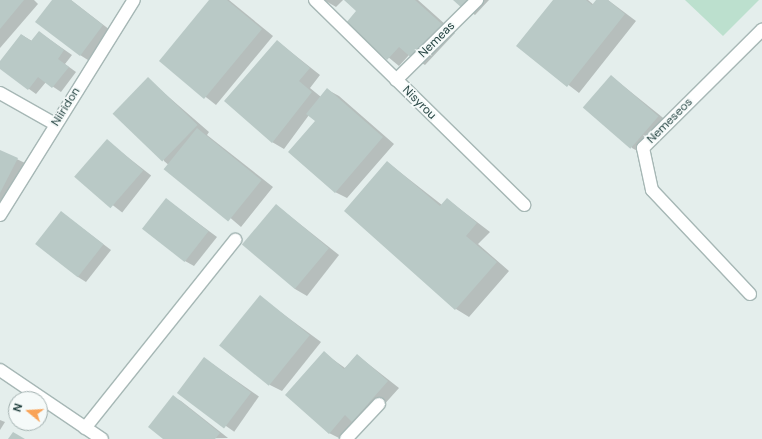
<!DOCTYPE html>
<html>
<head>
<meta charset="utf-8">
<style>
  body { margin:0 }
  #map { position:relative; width:762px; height:439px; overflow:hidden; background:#e4eeec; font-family:"DM Sans",sans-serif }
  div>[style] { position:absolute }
  .green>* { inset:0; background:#bce0ce }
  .shadow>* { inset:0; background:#0003; transform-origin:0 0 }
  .building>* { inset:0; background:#b9c9c6; transform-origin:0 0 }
  .roads { filter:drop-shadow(1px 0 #a6b7b5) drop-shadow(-1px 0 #a6b7b5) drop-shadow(0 1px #a6b7b5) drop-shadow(0 -1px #a6b7b5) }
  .street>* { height:12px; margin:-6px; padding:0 6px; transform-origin:6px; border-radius:6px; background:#fff }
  span { translate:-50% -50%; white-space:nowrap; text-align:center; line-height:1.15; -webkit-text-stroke:3.5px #f5faf9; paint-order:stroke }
  .street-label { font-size:12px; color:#22413f }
  .north { position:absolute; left:8px; top:391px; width:40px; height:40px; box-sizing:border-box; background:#f5faf9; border:1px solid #a1b0af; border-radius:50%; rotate:288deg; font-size:11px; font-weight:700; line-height:16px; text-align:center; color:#22413f }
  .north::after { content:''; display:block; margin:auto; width:14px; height:18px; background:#f9a357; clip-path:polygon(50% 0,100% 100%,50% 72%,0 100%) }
</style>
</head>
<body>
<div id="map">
  <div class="green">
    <i style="clip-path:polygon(685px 0,759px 0,723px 36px)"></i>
  </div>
  <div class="shadow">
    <i style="clip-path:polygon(0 0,34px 0,38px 4px,0 48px)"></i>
    <i style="clip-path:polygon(53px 0,71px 0,110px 30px,88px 60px,80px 55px)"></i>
    <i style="clip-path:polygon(211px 0,229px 0,273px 36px,216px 105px,160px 61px)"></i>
    <i style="clip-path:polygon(324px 0,343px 0,336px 7px)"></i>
    <i style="clip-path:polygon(346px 0,418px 0,455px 33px,425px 65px,409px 55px,399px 66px,347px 23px,357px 11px)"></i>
    <i style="clip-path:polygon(454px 0,489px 0,475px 15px)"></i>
    <i style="clip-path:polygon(554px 0,588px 0,594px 5px,598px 0,608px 0,636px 21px,579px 93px,518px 46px)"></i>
    <i style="clip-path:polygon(39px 32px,72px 55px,65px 64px,76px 72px,61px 92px,46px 82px,36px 94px,0 68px,22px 35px,32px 41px)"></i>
    <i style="clip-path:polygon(277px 41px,320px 75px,310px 88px,321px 97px,328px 90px,339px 96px,394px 144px,347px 198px,335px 192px,316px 121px,309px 115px,284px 149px,272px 142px)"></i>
    <i style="clip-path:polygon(611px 76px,667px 121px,641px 153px,632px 148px)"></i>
    <i style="clip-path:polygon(148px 79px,209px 132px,207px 135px,273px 187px,241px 227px,164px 161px)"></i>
    <i style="left:107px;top:141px;width:56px;height:47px;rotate:38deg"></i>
    <i style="clip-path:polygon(0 151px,25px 163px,0 215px)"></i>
    <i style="clip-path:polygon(387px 162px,442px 205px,447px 199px,490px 232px,478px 244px,509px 271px,469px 317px,456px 309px,346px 211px)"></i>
    <i style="clip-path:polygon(166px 199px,217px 237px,194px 266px,185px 261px)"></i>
    <i style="clip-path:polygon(276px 205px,339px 255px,307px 296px,295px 289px)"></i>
    <i style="clip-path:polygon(61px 212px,111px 250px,86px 282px,78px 277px)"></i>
    <i style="clip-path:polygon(260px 297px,321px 342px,282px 391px,270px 385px)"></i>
    <i style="clip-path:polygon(324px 353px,345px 368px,357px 355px,399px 388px,364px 427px,341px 439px,329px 433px)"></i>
    <i style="left:204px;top:358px;width:67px;height:43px;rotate:35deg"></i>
    <i style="clip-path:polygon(173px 397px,181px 401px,228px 438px,164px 439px)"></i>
    <i style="clip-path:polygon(0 420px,5px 422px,0 430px)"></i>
  </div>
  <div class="building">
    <i style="clip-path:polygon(0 0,24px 0,0 29px)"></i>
    <i style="clip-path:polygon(52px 0,71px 0,103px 25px,80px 56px,35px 22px)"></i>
    <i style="clip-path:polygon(209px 0,227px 0,262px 29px,204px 99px,159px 61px)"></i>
    <i style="clip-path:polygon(344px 0,415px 0,444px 26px,414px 60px,399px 47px,387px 60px,346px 23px,356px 11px)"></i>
    <i style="clip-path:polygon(453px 0,472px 0,463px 9px)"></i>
    <i style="clip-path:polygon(553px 0,586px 0,592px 5px,596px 0,608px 0,625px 14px,567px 87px,516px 46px)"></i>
    <i style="clip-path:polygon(39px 31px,64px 50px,58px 59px,69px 67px,52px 88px,38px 77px,28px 90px,0 69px,0 61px,21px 34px,31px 41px)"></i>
    <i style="clip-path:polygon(277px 40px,310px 68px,299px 81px,312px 92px,272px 143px,224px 101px)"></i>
    <i style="left:611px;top:75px;width:63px;height:43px;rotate:41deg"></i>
    <i style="left:148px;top:77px;width:69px;height:51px;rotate:44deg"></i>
    <i style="clip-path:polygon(327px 88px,383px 137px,335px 193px,288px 152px,315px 121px,306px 114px)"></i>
    <i style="left:197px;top:128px;width:83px;height:53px;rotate:39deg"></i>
    <i style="left:107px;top:139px;width:48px;height:50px;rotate:41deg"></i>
    <i style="clip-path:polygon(0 150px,18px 158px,0 193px)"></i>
    <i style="clip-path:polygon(387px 161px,440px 206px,447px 198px,477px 223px,466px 236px,497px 262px,455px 310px,344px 211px)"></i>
    <i style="left:166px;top:198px;width:54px;height:39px;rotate:38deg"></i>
    <i style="left:276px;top:204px;width:69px;height:53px;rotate:40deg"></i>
    <i style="left:61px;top:211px;width:54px;height:42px;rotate:38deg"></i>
    <i style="left:260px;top:295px;width:64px;height:65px;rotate:39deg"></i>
    <i style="clip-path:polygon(324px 351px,344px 369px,357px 354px,388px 381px,352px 422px,345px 415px,329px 434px,285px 395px)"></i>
    <i style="left:204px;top:357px;width:59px;height:45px;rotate:37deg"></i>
    <i style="clip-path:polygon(173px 395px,220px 433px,215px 439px,163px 439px,148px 427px)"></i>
    <i style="clip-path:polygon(13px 432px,25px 439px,8px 439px)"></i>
  </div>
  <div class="roads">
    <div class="street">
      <i style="left:315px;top:0;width:293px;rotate:44.4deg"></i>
      <i style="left:396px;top:80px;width:114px;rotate:-44.6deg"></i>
      <i style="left:0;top:93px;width:63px;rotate:29.4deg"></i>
      <i style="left:0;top:215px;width:253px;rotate:-58.1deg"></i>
      <i style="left:750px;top:294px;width:143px;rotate:-133.3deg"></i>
      <i style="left:652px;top:190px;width:43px;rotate:-102.1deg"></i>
      <i style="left:643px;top:148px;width:168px;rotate:-44.8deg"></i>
      <i style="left:0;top:370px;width:123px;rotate:34.1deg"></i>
      <i style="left:85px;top:428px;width:241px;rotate:-51.4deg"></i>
      <i style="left:346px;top:439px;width:48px;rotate:-46.7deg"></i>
    </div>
  </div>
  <div class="street-label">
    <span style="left:437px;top:40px;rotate:-45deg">Nemeas</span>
    <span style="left:419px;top:103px;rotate:45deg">Nisyrou</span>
    <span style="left:66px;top:107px;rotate:-58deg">Niiridon</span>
    <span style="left:670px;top:121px;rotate:-45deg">Nemeseos</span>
  </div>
  <div class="north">N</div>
</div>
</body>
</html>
